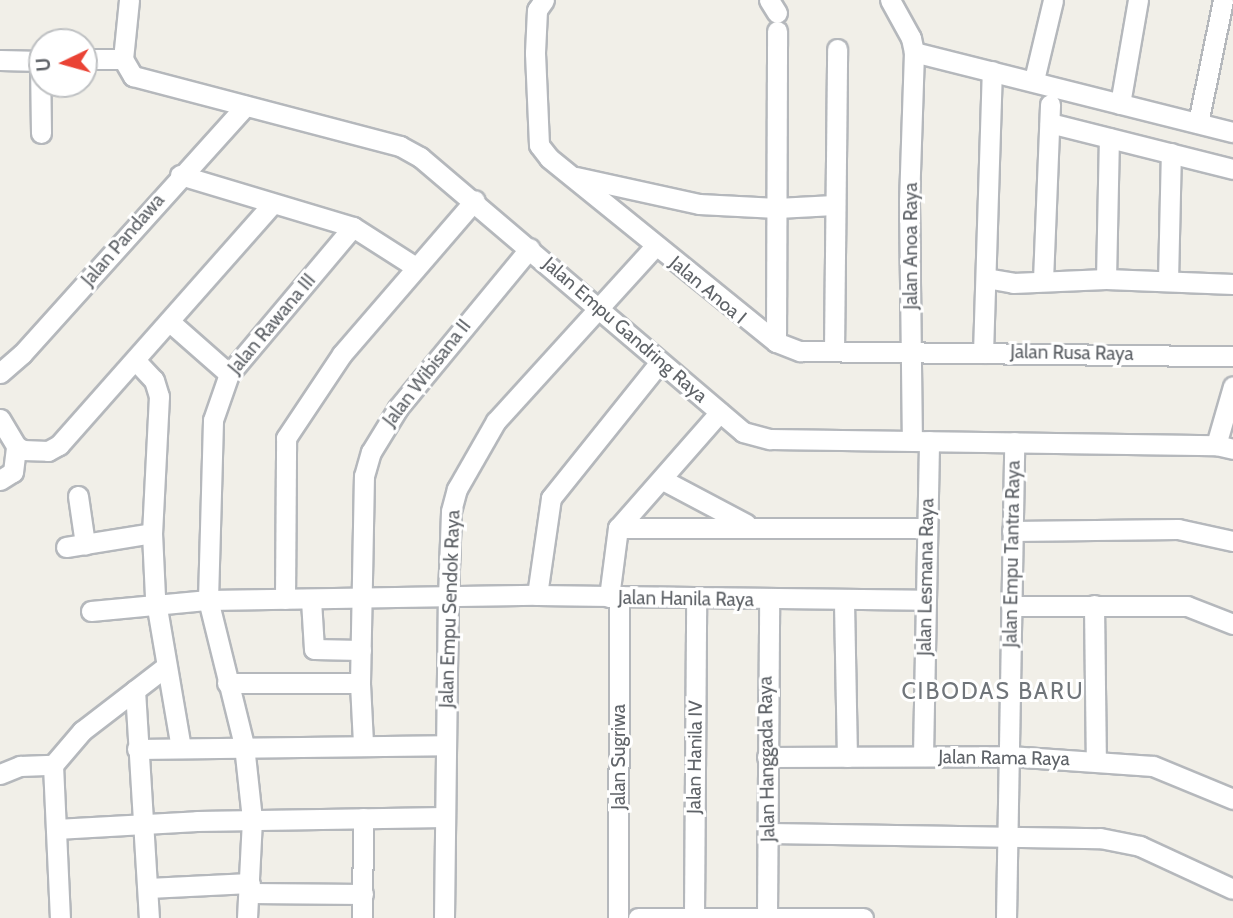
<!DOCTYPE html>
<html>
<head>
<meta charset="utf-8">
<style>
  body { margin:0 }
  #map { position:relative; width:1233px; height:918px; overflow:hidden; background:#f1efe8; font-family:Cabin,sans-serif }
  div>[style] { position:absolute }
  .roads { filter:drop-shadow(2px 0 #b5b8bc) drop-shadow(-2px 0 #b5b8bc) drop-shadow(0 2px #b5b8bc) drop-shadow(0 -2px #b5b8bc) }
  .minor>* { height:19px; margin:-9.5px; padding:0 9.5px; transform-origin:9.5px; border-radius:9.5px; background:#fff }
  span { translate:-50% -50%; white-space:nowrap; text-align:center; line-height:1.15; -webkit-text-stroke:6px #fff; paint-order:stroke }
  .street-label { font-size:19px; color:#5f6368 }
  .quarter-label { font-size:23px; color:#70757a; letter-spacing:2px }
  .north { position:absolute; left:28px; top:28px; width:70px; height:70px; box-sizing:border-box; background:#fff; border:2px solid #bfc1c3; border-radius:50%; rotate:265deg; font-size:19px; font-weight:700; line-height:28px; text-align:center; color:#5f6368 }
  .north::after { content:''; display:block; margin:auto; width:24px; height:32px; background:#ea4335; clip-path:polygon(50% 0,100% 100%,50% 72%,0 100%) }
</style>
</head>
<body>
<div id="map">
  <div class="roads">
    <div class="minor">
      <i style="left:129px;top:0;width:59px;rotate:95.8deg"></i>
      <i style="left:123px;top:59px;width:20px;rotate:60deg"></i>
      <i style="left:133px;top:76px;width:276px;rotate:14.7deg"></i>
      <i style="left:400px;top:146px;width:23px;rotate:29deg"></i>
      <i style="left:420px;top:157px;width:424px;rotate:40.4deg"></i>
      <i style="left:743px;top:432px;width:28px;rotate:15deg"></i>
      <i style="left:770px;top:439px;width:446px;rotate:0.8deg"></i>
      <i style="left:1216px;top:445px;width:17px;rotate:13deg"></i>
      <i style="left:544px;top:0;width:12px;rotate:125deg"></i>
      <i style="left:537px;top:10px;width:43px;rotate:92.7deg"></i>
      <i style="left:535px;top:53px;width:92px;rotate:87.5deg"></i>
      <i style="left:539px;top:145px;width:16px;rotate:52deg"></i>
      <i style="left:549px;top:158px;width:292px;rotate:39deg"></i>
      <i style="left:776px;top:342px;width:26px;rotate:21deg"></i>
      <i style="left:800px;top:351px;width:433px;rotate:0.7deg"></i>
      <i style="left:769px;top:0;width:15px;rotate:58deg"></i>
      <i style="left:890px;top:0;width:43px;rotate:61.1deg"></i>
      <i style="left:911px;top:38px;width:14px;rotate:78deg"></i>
      <i style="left:914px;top:52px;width:149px;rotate:91.9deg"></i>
      <i style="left:909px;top:201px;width:239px;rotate:89.3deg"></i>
      <i style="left:914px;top:52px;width:329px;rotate:14.1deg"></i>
      <i style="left:84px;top:59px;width:39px"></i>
      <i style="left:0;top:60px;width:42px;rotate:1.4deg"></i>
      <i style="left:40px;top:61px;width:72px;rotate:89.2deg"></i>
      <i style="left:1034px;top:80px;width:82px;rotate:-76.6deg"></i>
      <i style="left:1120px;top:104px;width:106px;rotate:-80.2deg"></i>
      <i style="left:1050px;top:123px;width:189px;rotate:14.1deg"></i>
      <i style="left:1198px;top:123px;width:126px;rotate:-78.5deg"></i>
      <i style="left:180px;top:175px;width:181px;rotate:16.7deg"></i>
      <i style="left:353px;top:227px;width:72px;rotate:32.6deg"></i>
      <i style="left:576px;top:177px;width:126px;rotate:12.4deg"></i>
      <i style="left:699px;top:204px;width:78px;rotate:2.9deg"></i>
      <i style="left:777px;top:208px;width:57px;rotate:-3deg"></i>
      <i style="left:986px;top:278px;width:27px;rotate:10deg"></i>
      <i style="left:1013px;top:283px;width:93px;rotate:-2.5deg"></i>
      <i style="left:1106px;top:279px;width:127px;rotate:2.3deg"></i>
      <i style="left:1106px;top:279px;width:141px;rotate:-88.8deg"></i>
      <i style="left:1043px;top:280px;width:176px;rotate:-87.7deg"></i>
      <i style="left:1168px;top:281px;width:128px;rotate:-88.7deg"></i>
      <i style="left:170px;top:322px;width:79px;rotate:41.4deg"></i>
      <i style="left:776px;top:342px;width:311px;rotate:-89.8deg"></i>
      <i style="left:834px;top:351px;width:302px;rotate:-89.4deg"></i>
      <i style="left:983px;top:353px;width:282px;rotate:-88.2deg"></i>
      <i style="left:136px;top:361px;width:26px;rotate:47deg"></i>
      <i style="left:154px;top:380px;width:17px;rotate:73deg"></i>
      <i style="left:159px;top:396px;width:137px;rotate:92.9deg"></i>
      <i style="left:152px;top:533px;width:63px;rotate:87.3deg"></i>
      <i style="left:155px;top:596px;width:154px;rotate:80.3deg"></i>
      <i style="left:0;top:373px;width:29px;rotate:-41deg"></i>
      <i style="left:22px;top:354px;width:334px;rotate:-48deg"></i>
      <i style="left:0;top:419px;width:31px;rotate:59deg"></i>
      <i style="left:16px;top:446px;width:8px;rotate:30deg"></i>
      <i style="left:23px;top:450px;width:25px;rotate:2deg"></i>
      <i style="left:48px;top:451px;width:13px;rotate:-29deg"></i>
      <i style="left:59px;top:445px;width:320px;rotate:-48.5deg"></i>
      <i style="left:1216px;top:445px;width:61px;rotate:-73.9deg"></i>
      <i style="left:0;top:480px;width:15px;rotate:-32deg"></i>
      <i style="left:13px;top:472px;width:26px;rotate:-83deg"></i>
      <i style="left:663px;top:480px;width:94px;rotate:27.9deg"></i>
      <i style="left:78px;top:496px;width:49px;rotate:81.7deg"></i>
      <i style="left:618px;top:528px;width:308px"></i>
      <i style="left:1012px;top:531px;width:166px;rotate:-0.7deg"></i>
      <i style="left:1178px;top:529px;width:56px;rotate:12.3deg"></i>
      <i style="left:66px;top:547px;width:87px;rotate:-9.2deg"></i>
      <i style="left:537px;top:595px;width:98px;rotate:-81.8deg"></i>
      <i style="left:551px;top:498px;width:174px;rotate:-51.3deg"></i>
      <i style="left:609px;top:597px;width:70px;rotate:-82.6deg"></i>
      <i style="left:618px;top:528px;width:154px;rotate:-48.7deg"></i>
      <i style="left:285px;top:599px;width:161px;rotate:-89.6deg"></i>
      <i style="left:286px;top:438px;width:101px;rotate:-56.3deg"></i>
      <i style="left:342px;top:354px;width:203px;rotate:-49.2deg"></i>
      <i style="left:311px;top:600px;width:49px;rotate:86.5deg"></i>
      <i style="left:314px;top:649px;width:47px;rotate:1.2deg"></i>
      <i style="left:844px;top:602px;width:155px;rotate:88.9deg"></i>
      <i style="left:1094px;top:605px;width:156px;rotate:89.3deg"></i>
      <i style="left:1011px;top:606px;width:176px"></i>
      <i style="left:1187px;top:606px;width:49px;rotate:21.4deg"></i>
      <i style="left:91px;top:611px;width:118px;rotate:-5.4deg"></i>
      <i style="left:208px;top:600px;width:329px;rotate:-0.9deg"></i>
      <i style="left:537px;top:595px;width:387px;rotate:0.7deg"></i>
      <i style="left:227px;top:683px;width:133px"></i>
      <i style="left:135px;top:690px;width:228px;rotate:86.5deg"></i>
      <i style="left:363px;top:743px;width:60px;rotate:-92.9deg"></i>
      <i style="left:360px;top:683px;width:207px;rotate:-88.9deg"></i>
      <i style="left:364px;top:476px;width:25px;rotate:-74deg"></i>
      <i style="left:371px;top:452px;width:52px;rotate:-58.5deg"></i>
      <i style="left:398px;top:408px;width:207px;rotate:-50.5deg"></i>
      <i style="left:137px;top:749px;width:308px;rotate:-0.7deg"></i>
      <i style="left:923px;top:756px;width:315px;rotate:-88.9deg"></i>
      <i style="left:767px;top:757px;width:242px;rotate:-0.2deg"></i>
      <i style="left:1009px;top:756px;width:144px;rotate:4deg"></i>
      <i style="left:1153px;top:766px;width:87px;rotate:22.4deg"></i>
      <i style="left:53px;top:765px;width:153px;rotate:87.4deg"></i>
      <i style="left:53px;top:765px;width:45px;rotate:-49.5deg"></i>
      <i style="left:82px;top:731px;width:105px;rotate:-37.6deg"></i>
      <i style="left:0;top:774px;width:22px;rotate:-22deg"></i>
      <i style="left:20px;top:766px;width:33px;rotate:-2deg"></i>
      <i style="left:56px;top:829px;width:141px;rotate:-3.2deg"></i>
      <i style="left:197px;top:821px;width:248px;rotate:-0.9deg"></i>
      <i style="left:769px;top:833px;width:331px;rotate:0.9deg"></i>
      <i style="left:1100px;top:838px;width:41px;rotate:11.3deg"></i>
      <i style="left:1140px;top:846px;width:102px;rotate:24.8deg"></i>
      <i style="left:148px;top:888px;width:102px;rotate:-2.8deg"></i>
      <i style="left:250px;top:893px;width:113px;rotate:0.5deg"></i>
      <i style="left:694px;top:915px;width:317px;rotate:-89.6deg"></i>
      <i style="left:767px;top:916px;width:315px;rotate:-89.6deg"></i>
      <i style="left:247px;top:918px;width:99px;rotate:-87.1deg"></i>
      <i style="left:252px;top:819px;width:74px;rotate:-96.2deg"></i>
      <i style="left:244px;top:745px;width:149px;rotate:-103.9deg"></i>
      <i style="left:208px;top:600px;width:180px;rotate:-88.4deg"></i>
      <i style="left:213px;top:420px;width:49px;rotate:-70.8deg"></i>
      <i style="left:229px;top:374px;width:192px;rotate:-49.9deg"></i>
      <i style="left:362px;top:918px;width:100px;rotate:-89.4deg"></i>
      <i style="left:444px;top:918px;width:320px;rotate:-89.3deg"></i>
      <i style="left:448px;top:598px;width:87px;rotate:-88deg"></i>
      <i style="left:451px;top:511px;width:23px;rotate:-75deg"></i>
      <i style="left:457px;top:489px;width:78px;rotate:-60.2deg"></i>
      <i style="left:496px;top:421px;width:236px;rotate:-47.7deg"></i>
      <i style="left:618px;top:918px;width:321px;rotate:-89.8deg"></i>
      <i style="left:638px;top:918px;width:225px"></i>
      <i style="left:1006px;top:918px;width:476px;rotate:-89deg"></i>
    </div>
  </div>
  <div class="street-label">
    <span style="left:123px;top:240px;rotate:-49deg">Jalan Pandawa</span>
    <span style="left:911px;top:246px;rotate:-90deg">Jalan Anoa Raya</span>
    <span style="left:708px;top:290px;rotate:40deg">Jalan Anoa I</span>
    <span style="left:272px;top:324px;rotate:-50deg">Jalan Rawana III</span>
    <span style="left:625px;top:330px;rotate:41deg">Jalan Empu Gandring Raya</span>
    <span style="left:1072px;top:353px;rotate:1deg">Jalan Rusa Raya</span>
    <span style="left:427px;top:373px;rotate:-52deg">Jalan Wibisana II</span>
    <span style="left:1012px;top:554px;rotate:-89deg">Jalan Empu Tantra Raya</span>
    <span style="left:926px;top:577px;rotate:-89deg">Jalan Lesmana Raya</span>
    <span style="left:686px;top:599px;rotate:1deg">Jalan Hanila Raya</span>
    <span style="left:450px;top:609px;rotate:-88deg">Jalan Empu Sendok Raya</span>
    <span style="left:619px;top:757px;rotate:-90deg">Jalan Sugriwa</span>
    <span style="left:695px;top:757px;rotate:-89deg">Jalan Hanila IV</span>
    <span style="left:1004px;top:758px;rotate:1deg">Jalan Rama Raya</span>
    <span style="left:767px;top:759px;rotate:-91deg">Jalan Hanggada Raya</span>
  </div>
  <div class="quarter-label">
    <span style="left:993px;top:691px">CIBODAS BARU</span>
  </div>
  <div class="north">U</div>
</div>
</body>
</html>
